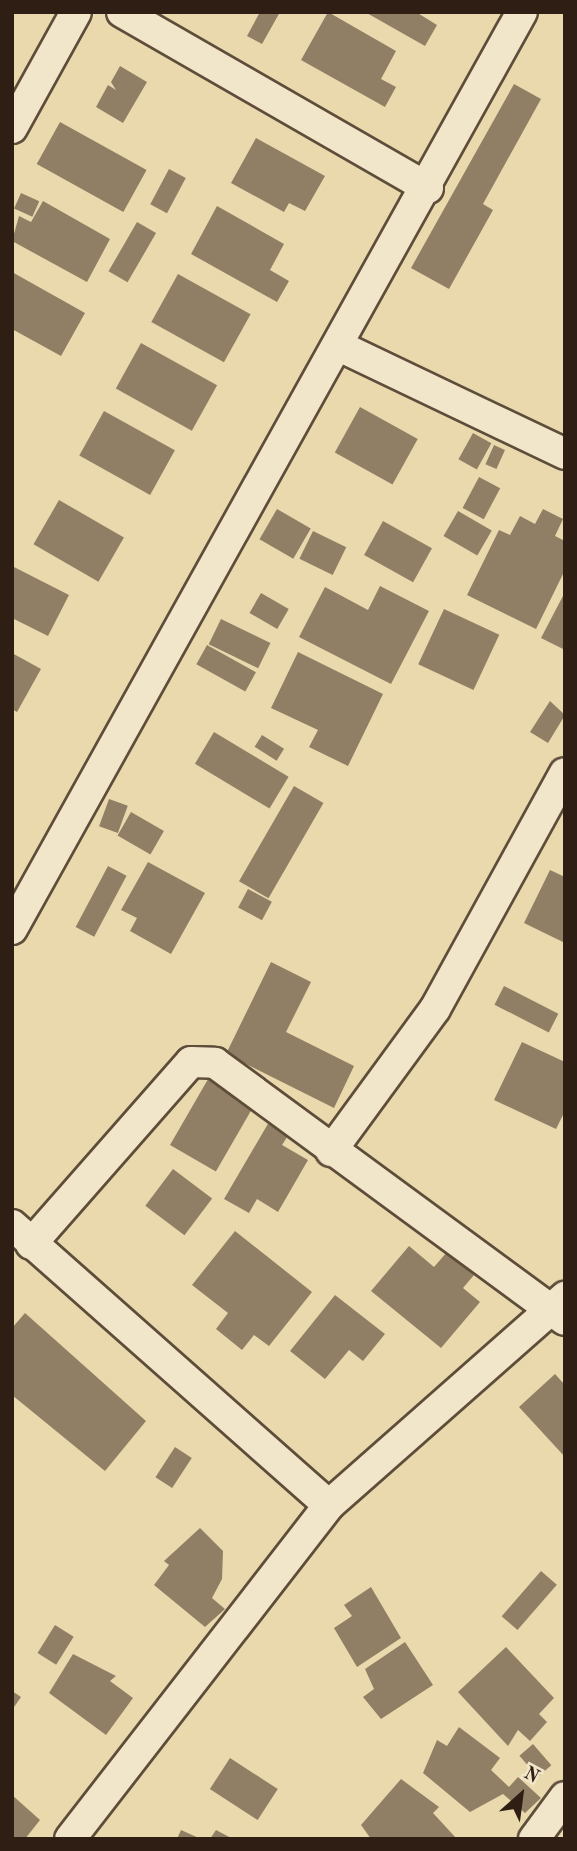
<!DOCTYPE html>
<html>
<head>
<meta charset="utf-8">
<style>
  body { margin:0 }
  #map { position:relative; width:577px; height:1851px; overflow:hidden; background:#ead9ad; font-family:"Old Standard TT",serif }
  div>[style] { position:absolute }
  .building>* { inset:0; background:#907f64; transform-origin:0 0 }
  .roads { filter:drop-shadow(2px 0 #5e4d3a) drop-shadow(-2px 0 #5e4d3a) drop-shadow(0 2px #5e4d3a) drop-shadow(0 -2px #5e4d3a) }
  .minor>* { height:30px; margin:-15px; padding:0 15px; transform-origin:15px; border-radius:15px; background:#f1e6ca }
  span { translate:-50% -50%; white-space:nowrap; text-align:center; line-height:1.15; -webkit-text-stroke:5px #f1e6ca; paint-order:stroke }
  .frame { position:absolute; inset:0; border:14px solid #2f1e14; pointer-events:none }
  .north { position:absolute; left:486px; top:1760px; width:70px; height:70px; -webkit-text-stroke:5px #f1e6ca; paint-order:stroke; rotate:28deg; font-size:19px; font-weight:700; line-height:28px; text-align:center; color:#2f1e14 }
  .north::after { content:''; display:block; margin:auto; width:24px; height:32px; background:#2f1e14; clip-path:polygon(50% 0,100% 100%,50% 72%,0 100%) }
</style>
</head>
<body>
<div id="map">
  <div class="building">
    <i style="clip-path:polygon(260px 12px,280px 12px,262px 44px,247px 36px)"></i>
    <i style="clip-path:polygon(328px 12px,396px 51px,381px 79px,396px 87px,385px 107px,301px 60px)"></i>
    <i style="clip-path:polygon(365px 12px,416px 12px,437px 25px,425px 46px)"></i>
    <i style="clip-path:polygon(120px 66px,147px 82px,123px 123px,96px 107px,108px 85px,116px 90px,111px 82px)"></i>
    <i style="clip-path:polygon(514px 84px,541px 99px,483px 204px,493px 210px,449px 289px,411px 268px)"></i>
    <i style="left:60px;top:122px;width:99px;height:48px;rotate:29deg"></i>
    <i style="clip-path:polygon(256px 138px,325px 176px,305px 211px,289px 203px,284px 212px,231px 183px)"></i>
    <i style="left:169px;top:169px;width:19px;height:40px;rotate:28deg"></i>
    <i style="left:21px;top:193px;width:20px;height:17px;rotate:24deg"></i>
    <i style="clip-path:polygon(43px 201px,110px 239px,87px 282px,12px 241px,19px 216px,31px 222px)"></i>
    <i style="clip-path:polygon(217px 206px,284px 244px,270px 270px,289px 281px,277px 302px,191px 254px)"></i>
    <i style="left:137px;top:222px;width:22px;height:57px;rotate:30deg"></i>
    <i style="clip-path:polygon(12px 272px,85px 313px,61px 356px,12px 329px)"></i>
    <i style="left:178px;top:274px;width:83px;height:55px;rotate:29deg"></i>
    <i style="left:141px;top:343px;width:87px;height:52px;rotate:29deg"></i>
    <i style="left:360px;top:407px;width:66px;height:52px;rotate:29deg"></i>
    <i style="left:104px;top:411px;width:81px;height:51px;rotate:29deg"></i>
    <i style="left:473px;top:433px;width:21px;height:30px;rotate:29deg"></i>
    <i style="left:494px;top:445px;width:12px;height:21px;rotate:24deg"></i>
    <i style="left:479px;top:477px;width:24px;height:35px;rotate:28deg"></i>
    <i style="left:59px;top:500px;width:75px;height:51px;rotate:30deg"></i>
    <i style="left:277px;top:509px;width:39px;height:35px;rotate:30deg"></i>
    <i style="clip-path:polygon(543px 509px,563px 519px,555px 536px,565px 541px,565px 570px,536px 629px,467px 595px,499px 530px,510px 535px,520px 516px,535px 524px)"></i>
    <i style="left:458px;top:511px;width:39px;height:29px;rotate:30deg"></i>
    <i style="left:383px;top:521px;width:56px;height:39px;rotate:29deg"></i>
    <i style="left:313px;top:531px;width:37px;height:31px;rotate:26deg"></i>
    <i style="clip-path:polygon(12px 566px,69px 595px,48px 636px,12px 618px)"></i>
    <i style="clip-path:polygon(380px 586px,429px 611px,391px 684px,299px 637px,325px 587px,368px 610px)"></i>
    <i style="clip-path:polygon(565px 592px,565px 650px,541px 638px)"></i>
    <i style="left:261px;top:593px;width:32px;height:23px;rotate:30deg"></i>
    <i style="left:444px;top:609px;width:61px;height:61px;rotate:25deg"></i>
    <i style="left:221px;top:619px;width:55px;height:28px;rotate:26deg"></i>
    <i style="left:207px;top:645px;width:56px;height:22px;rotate:29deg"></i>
    <i style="clip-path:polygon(298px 652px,383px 694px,348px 766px,309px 747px,318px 730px,271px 708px)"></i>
    <i style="clip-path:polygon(12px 653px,41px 669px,17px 712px,12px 709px)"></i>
    <i style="clip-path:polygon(550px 701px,565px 715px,548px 743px,530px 732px)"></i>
    <i style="left:214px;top:732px;width:87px;height:37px;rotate:31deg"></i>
    <i style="left:262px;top:735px;width:26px;height:14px;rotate:32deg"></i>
    <i style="left:294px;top:786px;width:34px;height:110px;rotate:30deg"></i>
    <i style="left:109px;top:799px;width:20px;height:29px;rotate:20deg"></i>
    <i style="left:131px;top:812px;width:38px;height:27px;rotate:30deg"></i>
    <i style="clip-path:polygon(148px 862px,205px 893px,171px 954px,130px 931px,137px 918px,121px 910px)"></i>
    <i style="left:108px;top:866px;width:21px;height:69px;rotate:28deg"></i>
    <i style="clip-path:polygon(550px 870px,565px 877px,565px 943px,524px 923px)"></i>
    <i style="left:248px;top:889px;width:27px;height:21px;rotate:28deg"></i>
    <i style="clip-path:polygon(271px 962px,311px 982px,286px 1032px,354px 1066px,334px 1108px,226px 1054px)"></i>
    <i style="left:504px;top:986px;width:61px;height:21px;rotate:27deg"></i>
    <i style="clip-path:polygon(522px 1042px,565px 1062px,565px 1111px,556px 1129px,494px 1100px)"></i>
    <i style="left:211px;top:1074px;width:53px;height:82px;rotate:30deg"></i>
    <i style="clip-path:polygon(269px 1122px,289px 1134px,282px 1145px,308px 1160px,278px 1212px,257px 1199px,249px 1213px,224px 1199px)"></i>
    <i style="left:173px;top:1169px;width:49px;height:46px;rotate:37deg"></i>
    <i style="clip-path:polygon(235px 1231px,312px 1292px,269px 1346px,254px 1335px,242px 1350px,216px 1329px,228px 1313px,192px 1285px)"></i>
    <i style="clip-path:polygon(409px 1246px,434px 1267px,447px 1252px,474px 1275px,463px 1288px,480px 1302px,441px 1348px,371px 1291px)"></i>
    <i style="clip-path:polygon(335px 1295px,385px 1334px,363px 1361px,349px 1350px,325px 1379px,290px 1351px)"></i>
    <i style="clip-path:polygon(25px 1313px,146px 1421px,105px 1471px,12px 1395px,12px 1328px)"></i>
    <i style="clip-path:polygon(555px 1374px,565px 1385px,565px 1457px,519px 1407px)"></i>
    <i style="left:175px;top:1447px;width:20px;height:36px;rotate:33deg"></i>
    <i style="clip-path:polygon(200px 1528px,223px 1551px,222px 1579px,212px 1598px,225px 1609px,205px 1627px,154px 1585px,169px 1565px,164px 1561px)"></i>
    <i style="left:541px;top:1571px;width:21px;height:60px;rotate:41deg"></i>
    <i style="clip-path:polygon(371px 1587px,401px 1638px,357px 1667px,334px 1628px,352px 1616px,344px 1605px)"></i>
    <i style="left:55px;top:1625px;width:22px;height:33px;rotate:32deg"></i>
    <i style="clip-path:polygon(405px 1642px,433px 1685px,381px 1719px,363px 1697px,374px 1689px,365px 1669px)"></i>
    <i style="clip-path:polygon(506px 1647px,554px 1698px,539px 1714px,547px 1722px,530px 1741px,518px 1730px,508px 1746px,458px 1692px)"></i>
    <i style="clip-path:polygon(73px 1654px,116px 1676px,110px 1681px,133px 1698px,106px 1735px,49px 1693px)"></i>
    <i style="clip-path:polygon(12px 1691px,21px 1697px,12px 1710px)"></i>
    <i style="clip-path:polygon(459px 1727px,500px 1758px,491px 1770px,509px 1787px,518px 1777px,541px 1798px,525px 1813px,503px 1794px,470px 1812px,423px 1773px,437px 1740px,447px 1746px)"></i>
    <i style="left:533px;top:1744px;width:28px;height:18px;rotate:49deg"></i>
    <i style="left:230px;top:1758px;width:57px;height:37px;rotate:33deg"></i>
    <i style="clip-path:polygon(401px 1779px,439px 1807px,433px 1813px,457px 1839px,371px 1839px,361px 1825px)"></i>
    <i style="clip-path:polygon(12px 1795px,40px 1820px,25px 1839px,12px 1839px)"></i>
    <i style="clip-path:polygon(181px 1830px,201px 1839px,177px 1839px)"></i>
    <i style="clip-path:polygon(216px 1830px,233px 1839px,210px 1839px)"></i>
  </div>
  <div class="roads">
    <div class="minor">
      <i style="left:122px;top:12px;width:353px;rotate:29.9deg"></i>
      <i style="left:12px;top:128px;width:132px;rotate:-61.1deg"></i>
      <i style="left:339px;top:346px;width:250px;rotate:25.5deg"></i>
      <i style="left:12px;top:929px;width:1049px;rotate:-60.92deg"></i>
      <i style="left:331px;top:1151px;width:176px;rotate:-53.8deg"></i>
      <i style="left:435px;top:1009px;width:269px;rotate:-61.2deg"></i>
      <i style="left:12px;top:1225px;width:423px;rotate:41.5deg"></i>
      <i style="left:31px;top:1244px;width:242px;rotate:-48.7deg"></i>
      <i style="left:191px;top:1062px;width:24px;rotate:2deg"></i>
      <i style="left:215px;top:1063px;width:434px;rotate:36.3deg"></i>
      <i style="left:70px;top:1839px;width:423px;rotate:-52.2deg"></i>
      <i style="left:329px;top:1505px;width:315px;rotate:-41.4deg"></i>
      <i style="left:534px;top:1839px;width:52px;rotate:-53.6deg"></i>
    </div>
  </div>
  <div class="frame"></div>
  <div class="north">N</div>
</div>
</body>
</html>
